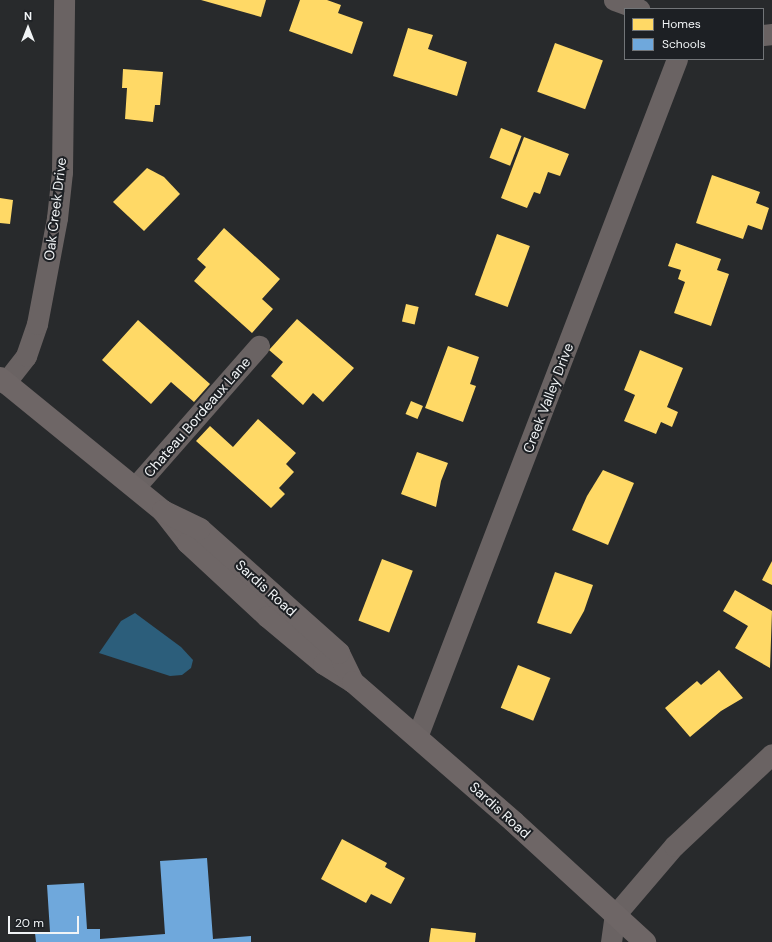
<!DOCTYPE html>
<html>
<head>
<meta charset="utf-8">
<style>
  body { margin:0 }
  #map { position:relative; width:772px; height:942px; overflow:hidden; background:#282a2c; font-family:"DM Sans",sans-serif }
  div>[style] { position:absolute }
  .water>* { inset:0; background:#2c5e7b }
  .homes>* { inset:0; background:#ffd966; transform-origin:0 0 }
  .schools>* { inset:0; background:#6fa8dc }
  .street>* { height:21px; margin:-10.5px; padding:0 10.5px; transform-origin:10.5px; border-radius:10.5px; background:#6a6363 }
  .secondary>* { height:22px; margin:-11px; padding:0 11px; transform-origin:11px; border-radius:11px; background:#6e6666 }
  span { translate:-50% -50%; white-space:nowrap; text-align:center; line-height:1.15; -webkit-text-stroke:4px #1d2024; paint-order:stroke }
  .street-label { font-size:14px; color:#f1f4f6 }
  .legend { position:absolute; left:624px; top:8px; width:140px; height:52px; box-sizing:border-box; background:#1d2024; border:1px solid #727578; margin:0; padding:5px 7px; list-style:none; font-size:12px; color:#f1f4f6 }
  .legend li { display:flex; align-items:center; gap:8px; height:20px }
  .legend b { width:20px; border:1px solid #727578 }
  .north { position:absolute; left:8px; top:8px; width:40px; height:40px; -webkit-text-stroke:3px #1d2024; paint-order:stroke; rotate:0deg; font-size:11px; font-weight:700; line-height:16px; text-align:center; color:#f1f4f6 }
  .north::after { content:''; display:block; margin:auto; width:14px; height:18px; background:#f1f4f6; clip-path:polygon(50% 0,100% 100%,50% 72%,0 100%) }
  .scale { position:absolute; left:8px; top:916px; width:71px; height:18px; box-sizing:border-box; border:2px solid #f1f4f6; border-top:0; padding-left:5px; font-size:12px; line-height:14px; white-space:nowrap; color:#f1f4f6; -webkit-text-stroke:3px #1d2024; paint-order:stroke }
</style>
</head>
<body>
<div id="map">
  <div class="water">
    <i style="clip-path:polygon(135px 613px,181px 647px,193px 660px,191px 668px,182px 675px,170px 676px,99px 653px,121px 621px)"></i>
  </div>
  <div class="homes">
    <i style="clip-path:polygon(201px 0,266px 0,261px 17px)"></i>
    <i style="clip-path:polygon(300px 0,327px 0,341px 5px,338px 13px,363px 22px,352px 54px,289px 31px)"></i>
    <i style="clip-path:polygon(408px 28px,433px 35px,428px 49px,467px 62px,457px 96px,393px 76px)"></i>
    <i style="left:555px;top:43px;width:51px;height:52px;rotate:20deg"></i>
    <i style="clip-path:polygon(123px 69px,163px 72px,160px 105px,155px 105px,153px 122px,125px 119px,127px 88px,122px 88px)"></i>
    <i style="left:501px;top:128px;width:22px;height:32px;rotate:21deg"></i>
    <i style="clip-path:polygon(524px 137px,569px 154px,560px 176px,548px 172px,540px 194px,534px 192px,527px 208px,501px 198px)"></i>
    <i style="clip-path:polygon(147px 168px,164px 177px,180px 194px,144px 231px,113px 202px)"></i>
    <i style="clip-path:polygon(712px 175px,760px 192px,756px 203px,769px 208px,762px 230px,748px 225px,743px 239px,696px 223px)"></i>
    <i style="clip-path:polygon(0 198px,13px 200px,10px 224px,0 223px)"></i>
    <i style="clip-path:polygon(224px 228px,280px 279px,262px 299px,273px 309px,252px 333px,194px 281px,206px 267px,197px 259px)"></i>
    <i style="left:497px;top:234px;width:35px;height:65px;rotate:20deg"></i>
    <i style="clip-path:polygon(676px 243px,721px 259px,717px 270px,729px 274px,711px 326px,674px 313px,685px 282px,678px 279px,681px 270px,668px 266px)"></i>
    <i style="left:406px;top:304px;width:13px;height:18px;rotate:13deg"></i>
    <i style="clip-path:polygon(297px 319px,354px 368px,323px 402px,313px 393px,303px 405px,271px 376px,283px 362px,269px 350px)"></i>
    <i style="clip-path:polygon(138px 320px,210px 384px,194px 402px,171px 382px,151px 404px,102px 360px)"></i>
    <i style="clip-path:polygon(448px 346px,479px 357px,470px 384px,476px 386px,463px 422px,425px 408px)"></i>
    <i style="clip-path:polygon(640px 350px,683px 368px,667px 407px,678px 412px,672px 427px,661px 422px,656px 434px,624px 421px,635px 395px,624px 390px)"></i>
    <i style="left:411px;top:401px;width:13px;height:14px;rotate:23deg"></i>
    <i style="clip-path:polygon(258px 419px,296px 453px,286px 464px,294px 472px,279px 488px,285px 494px,271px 508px,196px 441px,210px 426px,233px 447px)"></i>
    <i style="clip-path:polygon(417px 452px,448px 463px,441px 481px,436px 507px,401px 494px)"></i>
    <i style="clip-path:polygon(603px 470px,634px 483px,608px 545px,572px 530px,587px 496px)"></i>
    <i style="left:382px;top:559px;width:33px;height:66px;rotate:21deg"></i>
    <i style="clip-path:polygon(772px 561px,772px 585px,762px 580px)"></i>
    <i style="clip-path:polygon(555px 572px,593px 585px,584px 611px,571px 634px,537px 623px)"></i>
    <i style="clip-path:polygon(735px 590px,772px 611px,770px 668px,735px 648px,748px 626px,723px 611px)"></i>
    <i style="left:518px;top:665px;width:35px;height:46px;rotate:22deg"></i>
    <i style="clip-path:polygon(719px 670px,743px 698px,721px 711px,690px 737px,665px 708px,697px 681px,701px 685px)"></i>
    <i style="clip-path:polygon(342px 839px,387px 863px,385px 867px,405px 878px,391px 904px,371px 894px,366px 903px,321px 879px)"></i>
    <i style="clip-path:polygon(431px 928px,476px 933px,475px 942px,429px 942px)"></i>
  </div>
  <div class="schools">
    <i style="clip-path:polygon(207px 858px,213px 939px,251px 936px,251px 942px,36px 942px,35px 933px,50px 932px,47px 885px,84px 883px,87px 929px,100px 929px,100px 939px,165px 934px,160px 861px)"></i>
  </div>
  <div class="street">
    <i style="left:614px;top:0;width:27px;rotate:20deg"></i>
    <i style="left:763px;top:35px;width:9px;rotate:-6deg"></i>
    <i style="left:5px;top:383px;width:34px;rotate:-52deg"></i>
    <i style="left:26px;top:356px;width:34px;rotate:-71deg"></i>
    <i style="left:37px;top:324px;width:108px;rotate:-79.3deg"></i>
    <i style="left:57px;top:218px;width:46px;rotate:-83.8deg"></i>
    <i style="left:62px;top:172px;width:172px;rotate:-89.3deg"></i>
    <i style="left:135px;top:487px;width:188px;rotate:-48.7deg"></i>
    <i style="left:417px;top:737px;width:726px;rotate:-69.02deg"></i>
    <i style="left:611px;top:942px;width:27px;rotate:-82deg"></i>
    <i style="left:615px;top:915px;width:91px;rotate:-49.5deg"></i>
    <i style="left:674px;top:846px;width:134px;rotate:-43.2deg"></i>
  </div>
  <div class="secondary">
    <i style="left:0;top:378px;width:210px;rotate:39.2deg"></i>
    <i style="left:163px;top:511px;width:41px;rotate:52deg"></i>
    <i style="left:188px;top:543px;width:109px;rotate:42.8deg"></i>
    <i style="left:268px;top:617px;width:73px;rotate:40deg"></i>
    <i style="left:324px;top:664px;width:34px;rotate:32deg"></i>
    <i style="left:353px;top:682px;width:32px;rotate:-116deg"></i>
    <i style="left:339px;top:653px;width:186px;rotate:-138.3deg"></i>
    <i style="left:200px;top:529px;width:41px;rotate:-154.1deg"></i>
    <i style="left:353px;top:682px;width:213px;rotate:41deg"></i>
    <i style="left:514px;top:822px;width:178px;rotate:42.5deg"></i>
  </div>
  <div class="street-label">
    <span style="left:55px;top:209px;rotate:-83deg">Oak Creek Drive</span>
    <span style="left:548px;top:398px;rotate:-69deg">Creek Valley Drive</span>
    <span style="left:197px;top:417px;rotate:-49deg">Chateau Bordeaux Lane</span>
    <span style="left:266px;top:588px;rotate:42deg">Sardis Road</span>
    <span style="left:500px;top:810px;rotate:42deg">Sardis Road</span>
  </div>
  <ul class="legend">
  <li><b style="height:11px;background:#ffd966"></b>Homes</li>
  <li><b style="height:11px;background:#6fa8dc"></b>Schools</li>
  </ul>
  <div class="north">N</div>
  <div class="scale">20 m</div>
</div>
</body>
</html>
